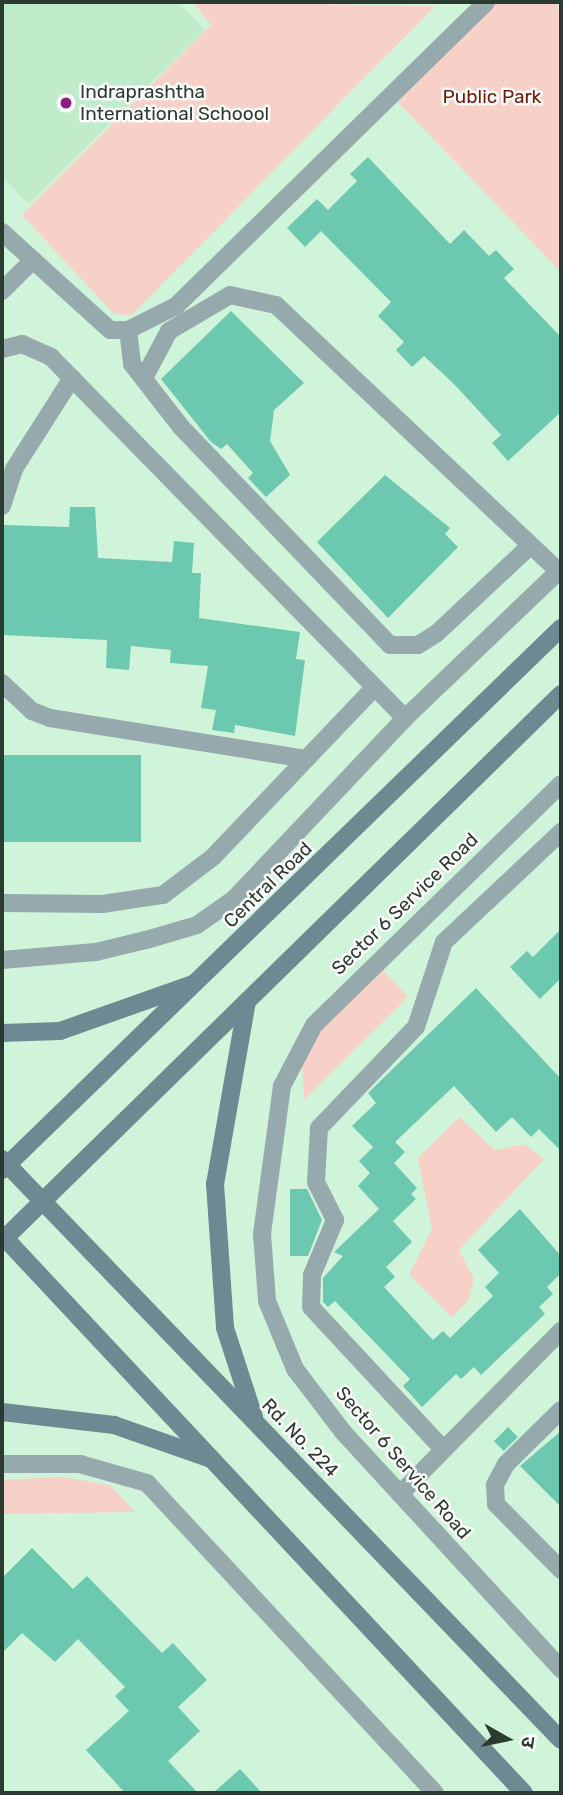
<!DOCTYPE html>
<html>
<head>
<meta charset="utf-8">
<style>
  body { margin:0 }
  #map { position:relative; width:563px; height:1795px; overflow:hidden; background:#d0f4da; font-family:Rubik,"Noto Sans Devanagari",sans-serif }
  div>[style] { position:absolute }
  .built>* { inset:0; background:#c0eccc }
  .green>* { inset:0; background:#f7d0c7 }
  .building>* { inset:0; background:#6cc8af; transform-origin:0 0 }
  .minor>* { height:18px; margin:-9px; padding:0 9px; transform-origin:9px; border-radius:9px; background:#96aaae }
  .secondary>* { height:18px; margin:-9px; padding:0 9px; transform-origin:9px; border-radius:9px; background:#6d8a92 }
  .dots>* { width:19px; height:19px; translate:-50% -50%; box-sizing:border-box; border:4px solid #fff; border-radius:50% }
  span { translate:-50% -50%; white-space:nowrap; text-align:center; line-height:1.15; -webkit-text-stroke:5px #fff; paint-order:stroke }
  .poi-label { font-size:19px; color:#2c3b30 }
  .left { translate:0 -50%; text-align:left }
  .park-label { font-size:19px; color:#721905 }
  .street-label { font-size:19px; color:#2c3b30 }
  .frame { position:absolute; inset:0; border:4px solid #2c3b30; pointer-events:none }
  .north { position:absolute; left:472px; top:1704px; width:70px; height:70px; -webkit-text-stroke:5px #fff; paint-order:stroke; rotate:99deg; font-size:19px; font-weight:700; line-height:28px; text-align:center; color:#2c3b30 }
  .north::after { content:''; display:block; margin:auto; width:24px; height:32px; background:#2c3b30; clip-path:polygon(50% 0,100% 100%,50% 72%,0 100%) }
</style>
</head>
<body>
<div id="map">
  <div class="built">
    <i style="clip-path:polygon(2px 2px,178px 2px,205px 30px,28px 204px,2px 176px)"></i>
  </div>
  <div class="green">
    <i style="clip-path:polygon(193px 2px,435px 6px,132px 315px,114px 314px,22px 215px,211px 25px)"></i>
    <i style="clip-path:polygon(490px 2px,554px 2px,561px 9px,561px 272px,392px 96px)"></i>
    <i style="clip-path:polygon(380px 967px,408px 997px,304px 1100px,301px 1045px)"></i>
    <i style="clip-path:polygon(459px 1117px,495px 1150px,524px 1144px,544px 1159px,459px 1250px,474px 1279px,468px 1301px,452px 1317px,409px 1275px,432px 1229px,418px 1158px)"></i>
    <i style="clip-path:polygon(62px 1477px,110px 1485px,135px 1512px,2px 1514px,2px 1480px)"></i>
  </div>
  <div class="building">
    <i style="clip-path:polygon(368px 157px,450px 244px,464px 230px,489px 256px,496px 250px,514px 269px,504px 278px,561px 337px,561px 412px,508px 461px,492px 443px,501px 435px,455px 385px,424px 356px,412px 367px,396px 350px,404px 342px,378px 316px,391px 302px,321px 231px,305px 247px,287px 228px,317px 199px,328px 210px,357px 181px,350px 174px)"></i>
    <i style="clip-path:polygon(231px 311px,304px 383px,274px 410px,270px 441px,290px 475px,266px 497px,248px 478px,253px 473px,227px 444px,221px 449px,211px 442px,161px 379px)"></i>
    <i style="clip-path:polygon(385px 475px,450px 528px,445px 534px,458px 547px,388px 618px,317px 542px)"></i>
    <i style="clip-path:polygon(70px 507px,95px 507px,98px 558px,172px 562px,174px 541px,194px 543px,192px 573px,201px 573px,199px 618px,300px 632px,296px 659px,305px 660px,295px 736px,235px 725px,234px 733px,212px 730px,216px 710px,201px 708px,208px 666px,170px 663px,171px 650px,131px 646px,129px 670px,106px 668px,107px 640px,2px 635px,4px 525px,69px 527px)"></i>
    <i style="left:2px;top:755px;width:139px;height:87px"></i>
    <i style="clip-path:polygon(561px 929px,561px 978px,540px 999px,510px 967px,527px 951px,533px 957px)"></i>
    <i style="clip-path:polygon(476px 988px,561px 1079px,561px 1151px,539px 1129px,531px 1137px,512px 1117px,496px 1132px,454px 1086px,395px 1142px,405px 1152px,394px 1163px,417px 1188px,411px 1194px,416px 1199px,393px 1221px,412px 1242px,386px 1267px,395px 1277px,384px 1287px,433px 1340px,443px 1331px,450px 1338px,493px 1296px,485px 1287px,499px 1273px,478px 1250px,520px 1209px,561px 1256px,561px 1273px,547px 1287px,553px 1294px,539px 1307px,545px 1314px,481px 1375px,474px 1367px,461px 1379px,456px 1374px,422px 1407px,403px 1386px,410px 1379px,335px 1301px,328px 1307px,323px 1302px,323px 1278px,343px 1256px,334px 1252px,379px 1209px,358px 1186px,370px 1173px,359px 1161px,373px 1147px,352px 1126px,376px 1103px,368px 1093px)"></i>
    <i style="clip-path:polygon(290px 1189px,307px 1189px,322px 1220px,308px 1256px,290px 1256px)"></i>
    <i style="left:508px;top:1427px;width:14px;height:20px;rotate:45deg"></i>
    <i style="clip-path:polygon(561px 1431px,561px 1507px,520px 1466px)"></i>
    <i style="clip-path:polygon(32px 1548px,73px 1589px,87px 1576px,162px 1653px,173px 1643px,207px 1680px,178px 1707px,200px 1731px,168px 1761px,198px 1793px,125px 1793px,86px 1750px,129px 1711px,115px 1696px,125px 1687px,78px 1639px,55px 1662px,22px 1633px,2px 1653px,2px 1578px)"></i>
    <i style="clip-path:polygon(240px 1769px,262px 1793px,213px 1793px)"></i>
  </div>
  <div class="minor">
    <i style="left:2px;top:232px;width:146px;rotate:42.2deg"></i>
    <i style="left:110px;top:330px;width:18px"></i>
    <i style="left:128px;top:330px;width:54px;rotate:-26.6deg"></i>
    <i style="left:176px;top:306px;width:434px;rotate:-44.4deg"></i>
    <i style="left:2px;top:291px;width:44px;rotate:-45deg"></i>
    <i style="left:128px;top:330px;width:34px;rotate:83deg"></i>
    <i style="left:132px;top:364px;width:80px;rotate:52.1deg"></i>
    <i style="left:181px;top:427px;width:302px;rotate:46.2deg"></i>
    <i style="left:390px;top:645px;width:28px"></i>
    <i style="left:418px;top:645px;width:22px;rotate:-32deg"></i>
    <i style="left:437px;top:633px;width:127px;rotate:-43.1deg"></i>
    <i style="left:2px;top:349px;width:21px;rotate:-14deg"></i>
    <i style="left:22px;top:344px;width:32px;rotate:24deg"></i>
    <i style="left:51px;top:357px;width:506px;rotate:45.56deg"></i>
    <i style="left:145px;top:376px;width:51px;rotate:-61.9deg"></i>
    <i style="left:169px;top:331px;width:71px;rotate:-30.5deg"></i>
    <i style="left:230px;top:295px;width:47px;rotate:12.3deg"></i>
    <i style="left:276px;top:305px;width:389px;rotate:43.3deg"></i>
    <i style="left:2px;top:506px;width:39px;rotate:-72deg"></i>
    <i style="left:14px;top:469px;width:108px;rotate:-57.5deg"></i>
    <i style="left:2px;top:683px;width:41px;rotate:43deg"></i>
    <i style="left:32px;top:711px;width:19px;rotate:21deg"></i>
    <i style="left:50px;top:718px;width:259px;rotate:9.1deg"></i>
    <i style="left:561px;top:784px;width:345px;rotate:135.7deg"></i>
    <i style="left:314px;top:1025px;width:69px;rotate:117.7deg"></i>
    <i style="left:282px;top:1086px;width:149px;rotate:97.7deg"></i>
    <i style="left:262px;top:1234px;width:67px;rotate:85.7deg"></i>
    <i style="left:267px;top:1301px;width:74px;rotate:67.6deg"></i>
    <i style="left:295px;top:1369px;width:81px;rotate:52.6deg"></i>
    <i style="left:344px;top:1433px;width:321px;rotate:47.4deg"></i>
    <i style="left:2px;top:903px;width:100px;rotate:0.6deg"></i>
    <i style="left:102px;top:904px;width:62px;rotate:-8.4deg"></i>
    <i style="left:163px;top:895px;width:63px;rotate:-37.2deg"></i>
    <i style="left:213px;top:857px;width:232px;rotate:-46.4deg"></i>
    <i style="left:2px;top:960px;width:94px;rotate:-4.9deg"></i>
    <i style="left:96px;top:952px;width:51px;rotate:-13.5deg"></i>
    <i style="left:146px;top:940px;width:53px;rotate:-16.4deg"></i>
    <i style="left:197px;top:925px;width:45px;rotate:-35.1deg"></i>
    <i style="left:234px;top:899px;width:249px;rotate:-46.6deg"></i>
    <i style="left:405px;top:718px;width:216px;rotate:-43.7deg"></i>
    <i style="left:561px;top:1410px;width:77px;rotate:135.5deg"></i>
    <i style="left:506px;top:1464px;width:24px;rotate:118deg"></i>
    <i style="left:495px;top:1485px;width:19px;rotate:87deg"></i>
    <i style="left:496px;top:1504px;width:93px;rotate:45.4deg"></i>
    <i style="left:442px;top:1448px;width:192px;rotate:-132.9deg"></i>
    <i style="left:311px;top:1307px;width:32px;rotate:-88deg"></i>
    <i style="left:312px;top:1275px;width:60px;rotate:-67.3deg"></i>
    <i style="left:335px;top:1220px;width:42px;rotate:-116.6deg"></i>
    <i style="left:316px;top:1182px;width:54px;rotate:-86.8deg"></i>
    <i style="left:319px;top:1128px;width:140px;rotate:-46.2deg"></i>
    <i style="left:416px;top:1027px;width:89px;rotate:-71.8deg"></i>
    <i style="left:444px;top:942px;width:161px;rotate:-43.2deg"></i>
    <i style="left:2px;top:1464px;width:78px"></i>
    <i style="left:80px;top:1464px;width:70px;rotate:15.8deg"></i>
    <i style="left:147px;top:1483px;width:423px;rotate:47.1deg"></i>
    <i style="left:400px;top:1494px;width:229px;rotate:-45.4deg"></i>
  </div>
  <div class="secondary">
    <i style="left:247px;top:1001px;width:186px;rotate:99.9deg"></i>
    <i style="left:215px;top:1184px;width:144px;rotate:86deg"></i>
    <i style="left:225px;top:1328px;width:94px;rotate:72deg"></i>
    <i style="left:2px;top:1033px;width:58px;rotate:-2deg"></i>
    <i style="left:60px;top:1031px;width:141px;rotate:-19.5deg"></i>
    <i style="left:2px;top:1159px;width:806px;rotate:46.11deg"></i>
    <i style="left:2px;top:1170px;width:779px;rotate:-44.12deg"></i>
    <i style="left:2px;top:1235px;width:764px;rotate:46.91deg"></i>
    <i style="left:2px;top:1241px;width:782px;rotate:-44.38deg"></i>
    <i style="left:2px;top:1412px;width:113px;rotate:6.6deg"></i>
    <i style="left:114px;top:1425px;width:100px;rotate:19.3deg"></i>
  </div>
  <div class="dots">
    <i style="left:66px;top:103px;background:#8c1c7f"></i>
  </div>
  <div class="poi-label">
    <span class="left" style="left:80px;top:103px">Indraprashtha<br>International Schoool</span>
  </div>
  <div class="park-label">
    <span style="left:492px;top:97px">Public Park</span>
  </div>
  <div class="street-label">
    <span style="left:268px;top:885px;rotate:-44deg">Central Road</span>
    <span style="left:405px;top:904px;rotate:-44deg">Sector 6 Service Road</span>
    <span style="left:300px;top:1438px;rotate:46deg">Rd. No. 224</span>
    <span style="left:403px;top:1463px;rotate:49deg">Sector 6 Service Road</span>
  </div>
  <div class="frame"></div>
  <div class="north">उ</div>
</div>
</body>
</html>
